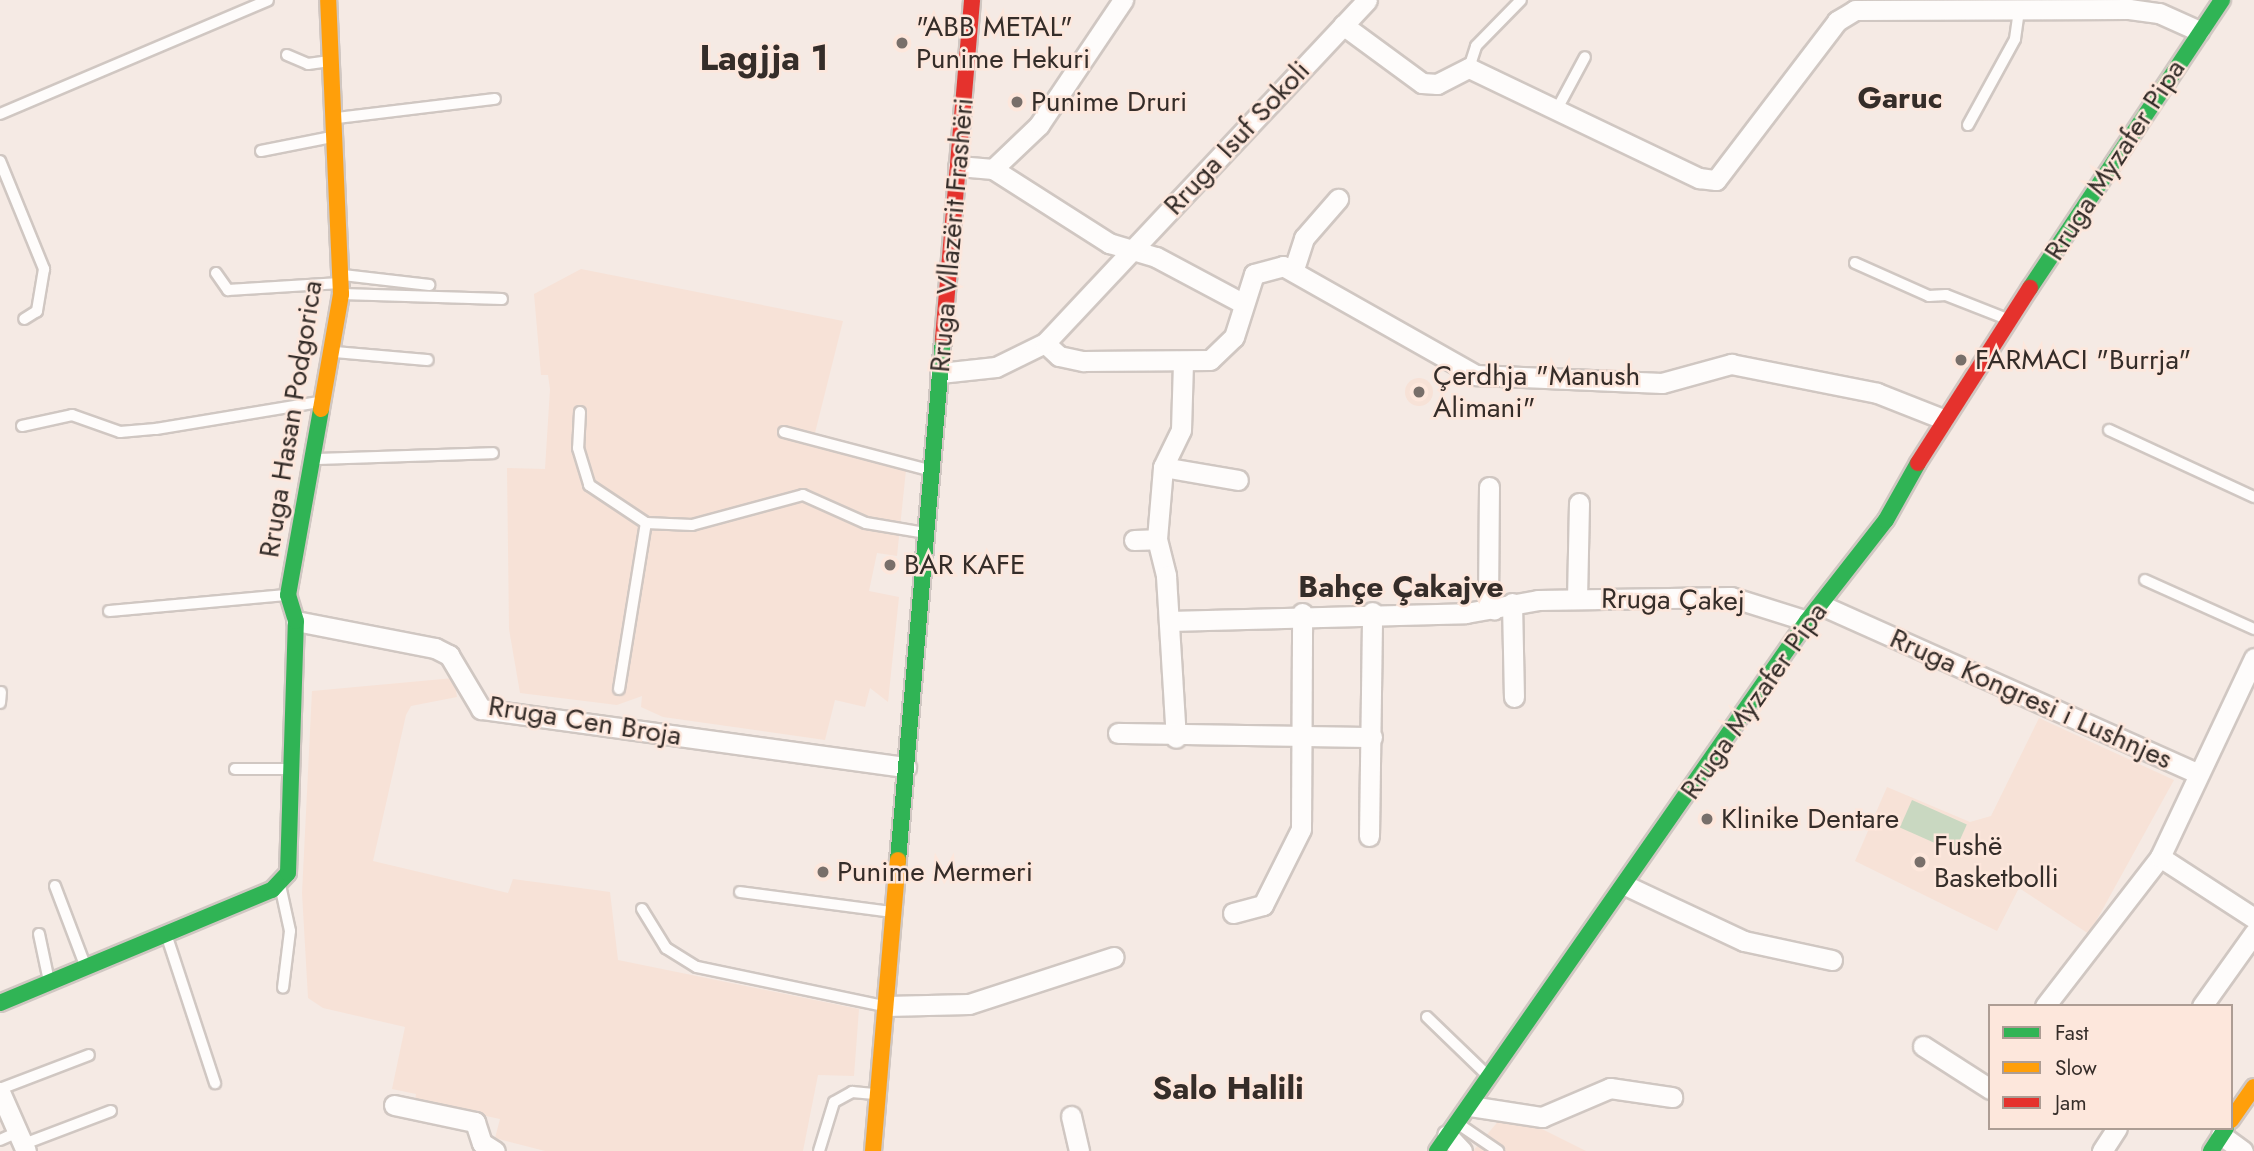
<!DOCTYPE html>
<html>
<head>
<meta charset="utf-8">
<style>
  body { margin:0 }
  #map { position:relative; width:2254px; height:1151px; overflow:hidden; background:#f5eae4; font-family:Jost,sans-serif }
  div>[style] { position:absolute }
  .built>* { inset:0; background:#f7e2d7 }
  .round { border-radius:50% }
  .green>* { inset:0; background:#c9d8c1; transform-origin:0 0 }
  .roads { filter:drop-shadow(2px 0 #d0c7c2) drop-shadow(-2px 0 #d0c7c2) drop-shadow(0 2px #d0c7c2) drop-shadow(0 -2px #d0c7c2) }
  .lane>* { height:10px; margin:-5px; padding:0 5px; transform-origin:5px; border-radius:5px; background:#fefcfb }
  .street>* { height:19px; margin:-9.5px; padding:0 9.5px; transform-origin:9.5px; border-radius:9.5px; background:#fefcfb }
  .fast>* { height:16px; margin:-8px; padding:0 8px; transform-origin:8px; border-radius:8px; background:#30b455 }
  .slow>* { height:16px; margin:-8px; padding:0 8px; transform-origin:8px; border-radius:8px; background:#ff9f0a }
  .jam>* { height:16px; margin:-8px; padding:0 8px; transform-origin:8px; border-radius:8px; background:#e5322d }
  .dots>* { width:19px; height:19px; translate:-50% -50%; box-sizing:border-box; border:4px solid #fde7dc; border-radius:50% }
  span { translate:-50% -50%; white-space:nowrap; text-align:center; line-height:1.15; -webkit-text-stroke:5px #fde7dc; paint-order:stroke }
  .poi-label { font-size:28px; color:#352d29 }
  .left { translate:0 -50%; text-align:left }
  .street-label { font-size:28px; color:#352d29 }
  .neighbourhood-label { font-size:30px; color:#352d29; font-weight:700 }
  .quarter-label { font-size:32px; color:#352d29; font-weight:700 }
  .district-label { font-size:35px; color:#352d29; font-weight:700 }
  .legend { position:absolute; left:1988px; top:1004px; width:245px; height:126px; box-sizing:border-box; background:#fde7dc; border:2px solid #ad9d94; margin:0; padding:9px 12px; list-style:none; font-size:21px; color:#352d29 }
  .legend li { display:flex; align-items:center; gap:14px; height:35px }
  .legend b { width:35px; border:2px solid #ad9d94 }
</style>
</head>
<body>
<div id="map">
  <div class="built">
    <i style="clip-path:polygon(581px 269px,843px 321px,812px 445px,906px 470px,897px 556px,877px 553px,869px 591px,899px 597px,888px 702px,870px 688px,865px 707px,835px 700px,825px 740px,663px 717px,641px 707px,642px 696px,617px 705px,520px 693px,509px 629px,507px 468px,545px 469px,550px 389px,548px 375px,541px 375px,534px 294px)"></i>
    <i class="round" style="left:1405px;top:378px;width:28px;height:28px"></i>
    <i style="clip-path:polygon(454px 678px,457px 697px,411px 706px,406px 715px,373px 861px,508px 893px,513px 879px,610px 892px,618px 960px,859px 1009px,854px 1076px,818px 1075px,803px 1151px,545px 1151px,495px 1138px,500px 1119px,415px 1101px,416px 1094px,392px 1089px,405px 1027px,323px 1008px,308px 998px,302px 893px,312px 691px)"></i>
    <i style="clip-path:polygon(2039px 718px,2174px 780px,2089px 934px,2019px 888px,1997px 931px,1855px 861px,1887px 787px,1970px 822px,1991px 816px)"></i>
    <i style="clip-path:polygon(1501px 1118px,1524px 1120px,1586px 1151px,1473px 1151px)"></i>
  </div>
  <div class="green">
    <i style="left:1912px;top:800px;width:60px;height:30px;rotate:24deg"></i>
  </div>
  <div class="roads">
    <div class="lane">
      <i style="left:287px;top:55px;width:23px;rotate:23deg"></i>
      <i style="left:308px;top:64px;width:22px;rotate:-8deg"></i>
      <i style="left:1469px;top:68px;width:23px;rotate:-72deg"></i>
      <i style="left:1476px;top:46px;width:64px;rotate:-45.6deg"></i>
      <i style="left:1556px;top:111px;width:61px;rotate:-61.8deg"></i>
      <i style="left:0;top:114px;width:291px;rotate:-23deg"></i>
      <i style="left:337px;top:118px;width:159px;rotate:-6.9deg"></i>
      <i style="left:1968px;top:125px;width:98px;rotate:-61.3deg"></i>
      <i style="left:2015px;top:39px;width:30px;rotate:-82deg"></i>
      <i style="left:261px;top:151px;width:72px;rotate:-11.2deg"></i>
      <i style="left:0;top:161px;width:117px;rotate:67.8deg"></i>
      <i style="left:44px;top:269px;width:43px;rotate:99.5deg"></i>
      <i style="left:37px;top:311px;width:15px;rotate:148deg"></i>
      <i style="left:1855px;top:263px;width:81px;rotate:24deg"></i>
      <i style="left:1929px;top:296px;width:17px;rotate:-3deg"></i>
      <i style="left:1946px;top:295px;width:66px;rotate:21.5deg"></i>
      <i style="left:216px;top:273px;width:21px;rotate:55deg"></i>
      <i style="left:228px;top:290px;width:112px;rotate:-3.6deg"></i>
      <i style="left:343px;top:275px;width:87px;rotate:6.6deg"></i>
      <i style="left:342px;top:294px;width:160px;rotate:1.8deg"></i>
      <i style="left:334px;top:352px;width:94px;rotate:4.9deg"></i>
      <i style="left:580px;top:412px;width:36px;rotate:93deg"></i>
      <i style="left:578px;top:448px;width:39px;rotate:73deg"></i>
      <i style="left:589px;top:485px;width:69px;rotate:33.7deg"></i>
      <i style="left:646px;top:523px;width:46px;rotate:2.5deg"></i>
      <i style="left:692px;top:525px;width:115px;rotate:-15.1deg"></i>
      <i style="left:803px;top:495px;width:69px;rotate:24deg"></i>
      <i style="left:866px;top:523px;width:61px;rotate:9.5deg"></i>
      <i style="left:22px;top:426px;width:51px;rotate:-12.4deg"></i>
      <i style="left:72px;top:415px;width:51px;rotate:19.5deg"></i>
      <i style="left:120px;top:432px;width:36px;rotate:-5deg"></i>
      <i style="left:156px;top:429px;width:165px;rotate:-9.4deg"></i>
      <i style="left:2109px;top:430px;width:160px;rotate:24.8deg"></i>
      <i style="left:784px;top:432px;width:150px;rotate:14.7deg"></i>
      <i style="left:315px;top:459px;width:178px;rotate:-1.9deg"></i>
      <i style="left:2145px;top:580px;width:120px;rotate:24.2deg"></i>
      <i style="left:109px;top:611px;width:178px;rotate:-5.2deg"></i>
      <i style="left:619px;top:689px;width:168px;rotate:-80.8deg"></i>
      <i style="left:0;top:703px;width:11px;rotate:-85deg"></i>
      <i style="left:235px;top:769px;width:56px"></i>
      <i style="left:280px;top:885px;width:47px;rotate:77.7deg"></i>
      <i style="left:290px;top:931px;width:57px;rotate:97deg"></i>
      <i style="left:55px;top:886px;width:85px;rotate:69.2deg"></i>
      <i style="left:740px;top:892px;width:153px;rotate:7.5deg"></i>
      <i style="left:642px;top:909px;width:46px;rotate:58.4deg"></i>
      <i style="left:666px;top:948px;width:36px;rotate:32deg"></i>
      <i style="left:697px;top:967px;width:190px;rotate:11.8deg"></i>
      <i style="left:39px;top:934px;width:48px;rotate:78deg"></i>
      <i style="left:167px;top:937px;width:154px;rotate:71.8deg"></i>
      <i style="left:1427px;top:1017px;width:83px;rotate:44deg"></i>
      <i style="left:0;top:1089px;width:95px;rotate:-20.9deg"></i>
      <i style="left:1457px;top:1123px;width:50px;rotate:34.3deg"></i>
      <i style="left:0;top:1140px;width:20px;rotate:-24deg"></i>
      <i style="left:24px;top:1144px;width:93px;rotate:-20.8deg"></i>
      <i style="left:819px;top:1151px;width:51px;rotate:-73deg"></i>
      <i style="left:834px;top:1102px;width:21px;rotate:-29deg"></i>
      <i style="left:852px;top:1092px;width:25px;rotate:5deg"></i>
    </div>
    <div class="street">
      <i style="left:1343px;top:25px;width:98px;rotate:36.3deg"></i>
      <i style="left:1422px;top:83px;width:15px;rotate:4deg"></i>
      <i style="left:1437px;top:84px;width:36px;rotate:-27deg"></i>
      <i style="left:1469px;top:68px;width:255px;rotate:25.6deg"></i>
      <i style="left:1699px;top:178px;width:17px;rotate:7deg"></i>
      <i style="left:1716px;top:180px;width:200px;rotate:-52.7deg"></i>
      <i style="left:1837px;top:21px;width:21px;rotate:-31deg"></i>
      <i style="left:1855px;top:10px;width:274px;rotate:-0.2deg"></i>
      <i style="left:2129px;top:9px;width:30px;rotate:8deg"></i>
      <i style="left:2159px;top:13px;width:44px;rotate:24.2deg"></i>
      <i style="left:958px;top:166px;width:35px;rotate:5deg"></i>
      <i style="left:993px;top:169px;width:64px;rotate:-43.7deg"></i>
      <i style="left:1039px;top:125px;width:151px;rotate:-56.1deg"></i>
      <i style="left:993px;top:169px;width:138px;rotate:32.5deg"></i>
      <i style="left:1109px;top:243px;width:49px;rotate:16.6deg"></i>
      <i style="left:1156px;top:257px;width:98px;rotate:28.1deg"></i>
      <i style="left:1294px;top:269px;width:33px;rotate:-72deg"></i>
      <i style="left:1304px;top:238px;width:52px;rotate:-48.9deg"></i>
      <i style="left:1045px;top:343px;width:19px;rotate:43deg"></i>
      <i style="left:1059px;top:356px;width:25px;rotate:12deg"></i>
      <i style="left:1083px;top:361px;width:127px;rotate:-0.5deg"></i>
      <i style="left:1210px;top:360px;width:33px;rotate:-44deg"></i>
      <i style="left:1234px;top:337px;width:66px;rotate:-72.4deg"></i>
      <i style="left:1254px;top:274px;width:30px;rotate:-15deg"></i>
      <i style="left:1283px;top:266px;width:222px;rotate:29.5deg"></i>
      <i style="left:1476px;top:375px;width:186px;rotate:2.5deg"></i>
      <i style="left:1662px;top:383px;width:72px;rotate:-15.4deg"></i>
      <i style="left:1731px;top:364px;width:149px;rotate:11.2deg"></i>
      <i style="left:1877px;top:393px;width:71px;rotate:21.5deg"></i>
      <i style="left:940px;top:373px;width:56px;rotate:-6.1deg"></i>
      <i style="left:996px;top:367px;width:55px;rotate:-26.1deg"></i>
      <i style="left:1045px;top:343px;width:470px;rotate:-46.8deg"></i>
      <i style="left:1163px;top:467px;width:76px;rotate:9.8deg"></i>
      <i style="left:1489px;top:487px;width:111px;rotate:90.5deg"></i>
      <i style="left:1488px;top:598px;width:13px;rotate:63deg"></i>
      <i style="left:1157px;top:539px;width:72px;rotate:-85.2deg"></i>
      <i style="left:1163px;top:467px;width:41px;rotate:-64.1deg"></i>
      <i style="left:1181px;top:430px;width:66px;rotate:-88.3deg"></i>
      <i style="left:1134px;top:540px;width:23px;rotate:-2deg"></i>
      <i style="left:1157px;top:539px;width:38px;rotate:76deg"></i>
      <i style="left:1166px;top:576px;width:162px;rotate:86.5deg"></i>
      <i style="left:1577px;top:599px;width:96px;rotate:-88.8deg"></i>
      <i style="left:1512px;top:603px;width:94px;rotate:88.8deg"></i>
      <i style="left:1821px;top:605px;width:411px;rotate:24.1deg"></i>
      <i style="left:296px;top:621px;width:142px;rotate:11deg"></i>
      <i style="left:435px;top:648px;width:16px;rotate:27deg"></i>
      <i style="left:449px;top:655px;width:63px;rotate:59.3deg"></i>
      <i style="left:481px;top:709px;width:429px;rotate:7.8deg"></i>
      <i style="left:1169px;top:621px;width:297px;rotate:-1.5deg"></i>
      <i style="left:1466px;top:613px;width:73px;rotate:-10.2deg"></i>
      <i style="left:1538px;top:600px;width:193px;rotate:-0.9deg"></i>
      <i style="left:1731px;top:597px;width:80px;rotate:17.5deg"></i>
      <i style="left:1118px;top:733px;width:254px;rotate:0.9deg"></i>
      <i style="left:1369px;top:836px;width:224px;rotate:-89.2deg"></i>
      <i style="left:2160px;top:857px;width:112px;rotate:33deg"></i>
      <i style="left:1627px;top:886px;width:129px;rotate:25.2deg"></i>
      <i style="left:1744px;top:941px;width:90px;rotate:12.2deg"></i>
      <i style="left:1233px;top:913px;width:31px;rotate:-15deg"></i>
      <i style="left:1263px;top:905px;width:85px;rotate:-63.4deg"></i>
      <i style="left:1301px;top:829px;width:216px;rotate:-89.7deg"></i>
      <i style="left:886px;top:1006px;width:83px;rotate:-1.4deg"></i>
      <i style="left:969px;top:1004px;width:152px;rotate:-18deg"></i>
      <i style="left:2045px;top:1006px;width:188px;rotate:-52.3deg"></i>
      <i style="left:2160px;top:857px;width:220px;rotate:-64.7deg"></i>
      <i style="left:2202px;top:1006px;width:90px;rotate:-54.5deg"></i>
      <i style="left:1923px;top:1046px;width:80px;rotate:32.7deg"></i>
      <i style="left:0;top:1092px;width:64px;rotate:66.2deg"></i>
      <i style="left:394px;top:1105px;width:83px;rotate:11.9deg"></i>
      <i style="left:475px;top:1122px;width:22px;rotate:72deg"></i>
      <i style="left:482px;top:1143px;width:15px;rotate:32deg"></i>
      <i style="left:1470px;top:1106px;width:73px;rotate:8.7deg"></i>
      <i style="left:1542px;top:1117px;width:74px;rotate:-23.1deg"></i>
      <i style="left:1610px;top:1088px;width:63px;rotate:8.3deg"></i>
      <i style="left:1071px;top:1116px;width:36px;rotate:77deg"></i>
      <i style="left:1447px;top:1135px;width:22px;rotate:47deg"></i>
      <i style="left:2221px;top:1135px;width:27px;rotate:36deg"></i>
      <i style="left:2102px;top:1151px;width:27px;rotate:-57deg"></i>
    </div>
    <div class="fast">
      <i style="left:2030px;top:288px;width:346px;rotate:-56.3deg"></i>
      <i style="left:898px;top:860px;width:523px;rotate:-85.06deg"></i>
      <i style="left:0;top:1003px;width:295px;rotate:-22.6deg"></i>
      <i style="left:272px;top:890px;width:23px;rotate:-47deg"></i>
      <i style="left:288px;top:873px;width:252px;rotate:-88.2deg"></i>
      <i style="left:296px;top:621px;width:27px;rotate:-107deg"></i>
      <i style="left:288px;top:595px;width:189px;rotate:-79.9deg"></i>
      <i style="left:1437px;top:1151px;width:646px;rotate:-55.08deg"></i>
      <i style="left:1807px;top:621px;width:128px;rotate:-52deg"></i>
      <i style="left:1886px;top:520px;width:65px;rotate:-60.7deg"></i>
      <i style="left:2211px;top:1151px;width:27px;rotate:-57deg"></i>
    </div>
    <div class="slow">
      <i style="left:321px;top:409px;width:117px;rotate:-80.1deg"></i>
      <i style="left:341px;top:294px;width:294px;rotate:-92.5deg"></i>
      <i style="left:2231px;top:1120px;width:40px;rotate:-55.1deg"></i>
      <i style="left:873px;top:1151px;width:292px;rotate:-85.1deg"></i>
    </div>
    <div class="jam">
      <i style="left:943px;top:339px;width:340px;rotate:-85.1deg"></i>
      <i style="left:1918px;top:463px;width:208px;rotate:-57.4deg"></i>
    </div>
  </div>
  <div class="dots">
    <i style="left:902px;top:43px;background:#786f6a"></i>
    <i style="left:1017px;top:102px;background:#786f6a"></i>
    <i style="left:1961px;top:360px;background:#786f6a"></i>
    <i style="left:1419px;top:392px;background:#786f6a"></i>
    <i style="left:890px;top:565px;background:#786f6a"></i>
    <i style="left:1707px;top:819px;background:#786f6a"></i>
    <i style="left:1920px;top:862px;background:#786f6a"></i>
    <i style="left:823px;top:872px;background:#786f6a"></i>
  </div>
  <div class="poi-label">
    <span class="left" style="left:916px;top:43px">"ABB METAL"<br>Punime Hekuri</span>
    <span class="left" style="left:1031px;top:102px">Punime Druri</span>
    <span class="left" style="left:1975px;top:360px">FARMACI "Burrja"</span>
    <span class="left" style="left:1433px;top:392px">Çerdhja "Manush<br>Alimani"</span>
    <span class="left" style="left:904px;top:565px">BAR KAFE</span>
    <span class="left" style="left:1721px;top:819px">Klinike Dentare</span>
    <span class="left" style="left:1934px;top:862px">Fushë<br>Basketbolli</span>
    <span class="left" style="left:837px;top:872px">Punime Mermeri</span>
  </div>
  <div class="street-label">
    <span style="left:1237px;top:138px;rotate:-47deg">Rruga Isuf Sokoli</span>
    <span style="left:2115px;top:160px;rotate:-57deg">Rruga Myzafer Pipa</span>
    <span style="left:952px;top:235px;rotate:-85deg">Rruga Vllazërit Frashëri</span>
    <span style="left:291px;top:419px;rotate:-81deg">Rruga Hasan Podgorica</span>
    <span style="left:1673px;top:600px;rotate:1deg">Rruga Çakej</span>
    <span style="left:2031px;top:699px;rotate:24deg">Rruga Kongresi i Lushnjes</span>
    <span style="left:1754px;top:701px;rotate:-55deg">Rruga Myzafer Pipa</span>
    <span style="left:585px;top:721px;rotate:9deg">Rruga Cen Broja</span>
  </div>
  <div class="neighbourhood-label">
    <span style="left:1900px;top:98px">Garuc</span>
    <span style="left:1401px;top:587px">Bahçe Çakajve</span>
  </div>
  <div class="quarter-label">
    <span style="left:1228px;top:1088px">Salo Halili</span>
  </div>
  <div class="district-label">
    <span style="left:764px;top:58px">Lagjja 1</span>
  </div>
  <ul class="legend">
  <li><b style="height:9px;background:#30b455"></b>Fast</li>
  <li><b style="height:9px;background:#ff9f0a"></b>Slow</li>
  <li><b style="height:9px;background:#e5322d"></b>Jam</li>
  </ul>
</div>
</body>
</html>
